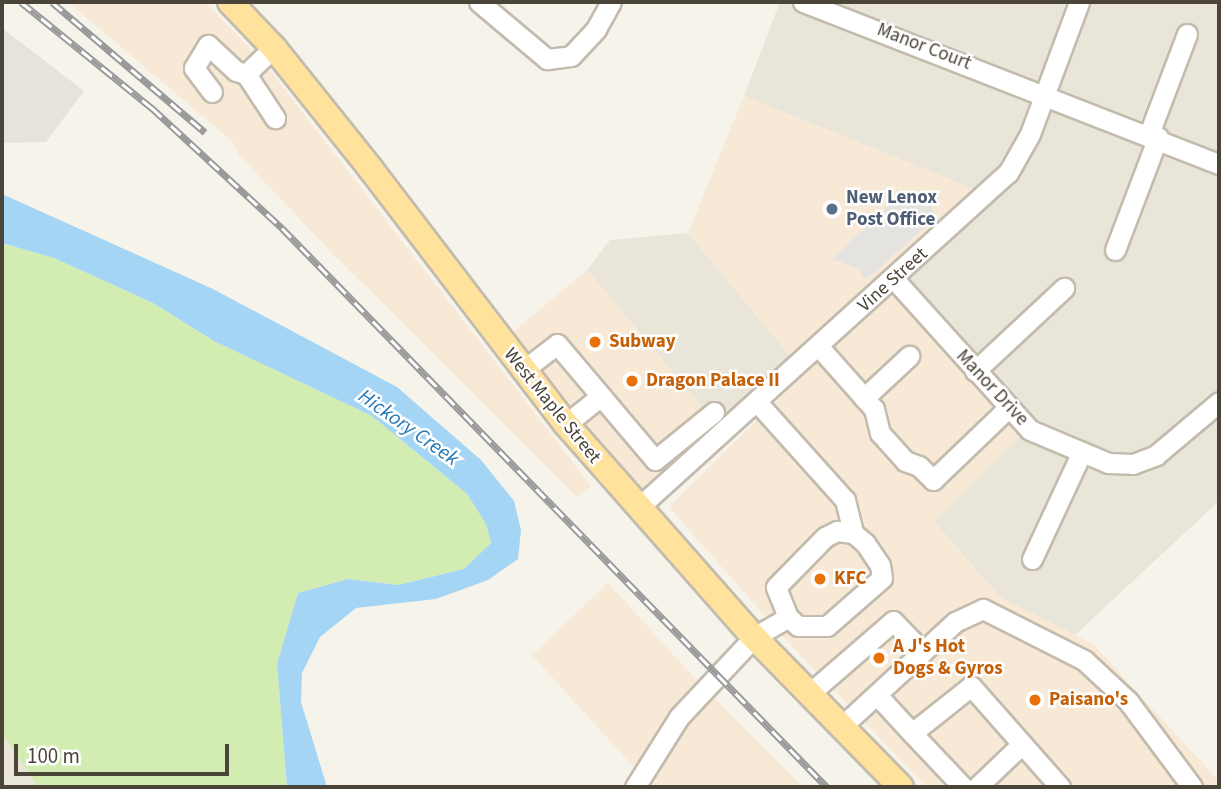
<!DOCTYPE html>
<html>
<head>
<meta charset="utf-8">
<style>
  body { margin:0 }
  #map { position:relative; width:1221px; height:789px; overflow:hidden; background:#f6f3eb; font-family:"Source Sans 3",sans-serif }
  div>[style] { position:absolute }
  .residential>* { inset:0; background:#eae5d9 }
  .commercial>* { inset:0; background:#f8e9d6; transform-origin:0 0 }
  .industrial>* { inset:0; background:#e6e2dc }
  .green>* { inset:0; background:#d2ecb2 }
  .parking>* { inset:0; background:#e5e3df }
  .water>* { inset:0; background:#a5d5f5 }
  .roads { filter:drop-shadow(2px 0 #c3bbad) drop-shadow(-2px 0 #c3bbad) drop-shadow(0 2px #c3bbad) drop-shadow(0 -2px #c3bbad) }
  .minor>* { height:19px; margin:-9.5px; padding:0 9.5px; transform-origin:9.5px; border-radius:9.5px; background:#fff }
  .major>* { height:24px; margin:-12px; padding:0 12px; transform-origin:12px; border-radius:12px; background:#ffe29b }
  .rail>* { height:7px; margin-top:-3.5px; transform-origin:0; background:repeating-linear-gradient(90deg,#fff 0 13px,#9a9a9a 0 26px); box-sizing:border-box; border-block:2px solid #9a9a9a }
  .dots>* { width:19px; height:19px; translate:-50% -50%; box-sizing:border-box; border:4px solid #fff; border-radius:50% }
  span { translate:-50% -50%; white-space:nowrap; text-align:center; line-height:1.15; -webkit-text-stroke:5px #fff; paint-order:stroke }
  .street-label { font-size:19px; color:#4b4438 }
  .service-label { font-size:19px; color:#4e5e75; font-weight:700 }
  .left { translate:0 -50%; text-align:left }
  .food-label { font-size:19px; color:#c56008; font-weight:700 }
  .water-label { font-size:21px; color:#287bb6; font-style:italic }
  .frame { position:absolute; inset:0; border:4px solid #4b4438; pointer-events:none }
  .scale { position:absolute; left:14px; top:744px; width:215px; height:32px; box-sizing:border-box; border:4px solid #4b4438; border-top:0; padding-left:9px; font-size:21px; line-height:24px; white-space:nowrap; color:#4b4438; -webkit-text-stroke:5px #fff; paint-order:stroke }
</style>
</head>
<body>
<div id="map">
  <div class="residential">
    <i style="clip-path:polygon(780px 2px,1077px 2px,1027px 133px,983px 193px,744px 96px)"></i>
    <i style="clip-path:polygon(1085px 2px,1219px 2px,1219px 501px,1075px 635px,1001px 598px,933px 521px,900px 279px,990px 198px)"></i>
    <i style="clip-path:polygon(688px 233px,796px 363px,722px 431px,587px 270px,610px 240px)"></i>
    <i style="clip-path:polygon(2px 733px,38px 787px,2px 787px)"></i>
  </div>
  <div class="commercial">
    <i style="clip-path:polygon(68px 2px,205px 2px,266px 65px,591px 486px,577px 497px,332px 253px,239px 155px,233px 142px)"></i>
    <i style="clip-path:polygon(744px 96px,983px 193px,796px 363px,688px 233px)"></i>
    <i style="left:587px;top:270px;width:210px;height:111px;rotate:50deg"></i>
    <i style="clip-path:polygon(900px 279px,1032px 424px,933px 522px,1001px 598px,1093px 644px,1219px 781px,1219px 787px,927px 787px,786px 640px,669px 507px)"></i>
    <i style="clip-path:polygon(608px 583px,702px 686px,638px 772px,532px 655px)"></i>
    <i style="clip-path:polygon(708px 692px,803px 787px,639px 787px)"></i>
  </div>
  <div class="industrial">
    <i style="clip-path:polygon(2px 28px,84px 91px,46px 142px,2px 143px)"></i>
  </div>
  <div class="green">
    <i style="clip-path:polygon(2px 243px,54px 258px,153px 303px,214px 341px,372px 416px,467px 494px,486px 524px,491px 543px,464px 569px,398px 585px,348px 579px,298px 593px,277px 665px,287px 787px,38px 787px,2px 733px)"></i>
  </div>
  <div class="parking">
    <i style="clip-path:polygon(906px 190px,918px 193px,931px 206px,935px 218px,869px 277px,863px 279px,860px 269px,832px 259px)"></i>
  </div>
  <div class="water">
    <i style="clip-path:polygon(2px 194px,213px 289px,397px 387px,481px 460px,514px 501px,521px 530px,518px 559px,488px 580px,436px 599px,356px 608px,320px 637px,302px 673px,301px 702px,327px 787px,287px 787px,277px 664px,298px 593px,348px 579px,398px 585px,464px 569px,491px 543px,486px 524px,467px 494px,372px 416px,214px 341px,153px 303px,54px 258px,2px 243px)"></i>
  </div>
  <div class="roads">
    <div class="minor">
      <i style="left:479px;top:2px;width:89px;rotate:40deg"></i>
      <i style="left:547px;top:59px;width:24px;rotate:-7deg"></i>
      <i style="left:571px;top:56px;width:37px;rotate:-47deg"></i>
      <i style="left:596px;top:29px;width:31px;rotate:-61deg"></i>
      <i style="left:803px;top:2px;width:446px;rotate:21.3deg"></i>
      <i style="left:246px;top:74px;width:53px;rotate:56.6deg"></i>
      <i style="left:212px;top:92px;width:30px;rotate:-127deg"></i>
      <i style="left:194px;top:68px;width:27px;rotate:-59deg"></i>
      <i style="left:208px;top:45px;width:38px;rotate:43deg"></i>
      <i style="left:236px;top:71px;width:10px;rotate:17deg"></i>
      <i style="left:246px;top:74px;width:37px;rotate:-44deg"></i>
      <i style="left:1149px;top:134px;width:107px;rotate:-69.2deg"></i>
      <i style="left:1115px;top:250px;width:121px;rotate:-69.2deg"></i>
      <i style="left:894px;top:279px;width:203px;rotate:48deg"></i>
      <i style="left:1030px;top:430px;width:85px;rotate:22.9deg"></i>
      <i style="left:1108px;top:463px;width:25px;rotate:2deg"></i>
      <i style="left:1133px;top:464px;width:25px;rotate:-21deg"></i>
      <i style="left:1156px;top:455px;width:82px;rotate:-40.1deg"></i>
      <i style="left:819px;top:347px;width:83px;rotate:48.4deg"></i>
      <i style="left:874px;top:409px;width:25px;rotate:76deg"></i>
      <i style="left:880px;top:433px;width:38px;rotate:48deg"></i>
      <i style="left:905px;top:461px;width:15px;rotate:20deg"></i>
      <i style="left:919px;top:466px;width:20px;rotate:45deg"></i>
      <i style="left:933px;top:480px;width:104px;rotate:-43.8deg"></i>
      <i style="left:522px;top:371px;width:44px;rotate:-37.6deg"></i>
      <i style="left:557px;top:344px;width:152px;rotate:49.8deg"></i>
      <i style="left:655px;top:460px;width:76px;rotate:-39.1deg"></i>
      <i style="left:975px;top:371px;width:122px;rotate:-43deg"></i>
      <i style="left:864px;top:398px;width:62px;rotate:-43deg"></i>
      <i style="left:757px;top:402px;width:132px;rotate:48.1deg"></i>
      <i style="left:845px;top:500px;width:34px;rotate:76deg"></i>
      <i style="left:566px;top:424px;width:45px;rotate:-38.7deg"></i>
      <i style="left:638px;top:508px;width:499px;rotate:-42.2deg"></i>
      <i style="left:1008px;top:173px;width:45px;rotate:-60.6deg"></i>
      <i style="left:1030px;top:134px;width:141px;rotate:-69.6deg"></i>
      <i style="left:837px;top:531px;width:16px;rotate:7deg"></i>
      <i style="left:853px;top:533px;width:16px;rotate:40deg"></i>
      <i style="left:865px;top:543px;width:27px;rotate:56deg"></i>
      <i style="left:880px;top:565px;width:13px;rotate:81deg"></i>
      <i style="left:882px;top:578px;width:73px;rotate:138.9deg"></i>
      <i style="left:827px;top:626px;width:29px;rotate:180deg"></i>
      <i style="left:798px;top:626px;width:13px;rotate:-138deg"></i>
      <i style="left:788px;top:617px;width:32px;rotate:-112deg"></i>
      <i style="left:776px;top:587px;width:70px;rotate:-45.6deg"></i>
      <i style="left:825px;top:537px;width:13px;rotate:-27deg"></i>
      <i style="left:1032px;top:559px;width:118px;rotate:-65deg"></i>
      <i style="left:810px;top:693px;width:110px;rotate:-40.9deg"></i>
      <i style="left:893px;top:621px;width:43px;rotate:45.9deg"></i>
      <i style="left:877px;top:695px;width:52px;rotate:47.4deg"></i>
      <i style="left:842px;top:726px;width:154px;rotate:-42.6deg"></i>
      <i style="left:955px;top:622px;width:31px;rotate:-25deg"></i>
      <i style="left:983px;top:609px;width:113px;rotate:26.8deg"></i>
      <i style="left:1084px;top:660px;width:60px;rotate:43deg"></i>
      <i style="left:1128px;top:701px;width:107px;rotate:53.3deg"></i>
      <i style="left:635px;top:787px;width:83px;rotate:-57.8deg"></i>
      <i style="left:679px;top:717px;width:110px;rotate:-46.8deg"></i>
      <i style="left:754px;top:637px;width:39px;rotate:-30deg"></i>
      <i style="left:963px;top:787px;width:74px;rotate:-133.4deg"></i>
      <i style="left:912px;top:733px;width:75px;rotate:-38.5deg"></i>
      <i style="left:971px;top:686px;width:135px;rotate:48.6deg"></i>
      <i style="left:977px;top:787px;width:62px;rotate:-43.7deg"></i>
    </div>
    <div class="major">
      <i style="left:230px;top:2px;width:64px;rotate:46.3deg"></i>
      <i style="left:274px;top:48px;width:154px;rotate:51.3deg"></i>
      <i style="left:370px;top:168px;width:322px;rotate:52.6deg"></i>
      <i style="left:566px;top:424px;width:284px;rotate:48.6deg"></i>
      <i style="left:754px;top:637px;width:210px;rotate:45.6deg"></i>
    </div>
  </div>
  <div class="rail">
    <i style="left:21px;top:2px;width:169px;rotate:39deg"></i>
    <i style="left:152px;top:108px;width:177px;rotate:42.7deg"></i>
    <i style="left:282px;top:228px;width:781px;rotate:45.73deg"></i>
    <i style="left:52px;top:2px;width:201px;rotate:40.4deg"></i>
  </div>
  <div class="dots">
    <i style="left:832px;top:209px;background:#5c6f8a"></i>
    <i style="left:595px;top:342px;background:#e8710a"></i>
    <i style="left:632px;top:381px;background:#e8710a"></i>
    <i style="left:820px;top:579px;background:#e8710a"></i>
    <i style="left:879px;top:658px;background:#e8710a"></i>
    <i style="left:1035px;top:700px;background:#e8710a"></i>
  </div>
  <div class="street-label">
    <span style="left:924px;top:47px;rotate:21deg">Manor Court</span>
    <span style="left:893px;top:280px;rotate:-42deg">Vine Street</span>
    <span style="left:992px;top:388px;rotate:47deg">Manor Drive</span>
    <span style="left:552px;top:406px;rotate:51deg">West Maple Street</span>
  </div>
  <div class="service-label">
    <span class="left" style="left:846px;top:209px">New Lenox<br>Post Office</span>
  </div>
  <div class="food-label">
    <span class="left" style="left:609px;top:342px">Subway</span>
    <span class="left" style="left:646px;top:381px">Dragon Palace II</span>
    <span class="left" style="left:834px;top:579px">KFC</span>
    <span class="left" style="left:893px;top:658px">A J's Hot<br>Dogs &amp; Gyros</span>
    <span class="left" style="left:1049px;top:700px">Paisano's</span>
  </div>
  <div class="water-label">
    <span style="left:409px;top:427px;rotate:35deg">Hickory Creek</span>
  </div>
  <div class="frame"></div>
  <div class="scale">100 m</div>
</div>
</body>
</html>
